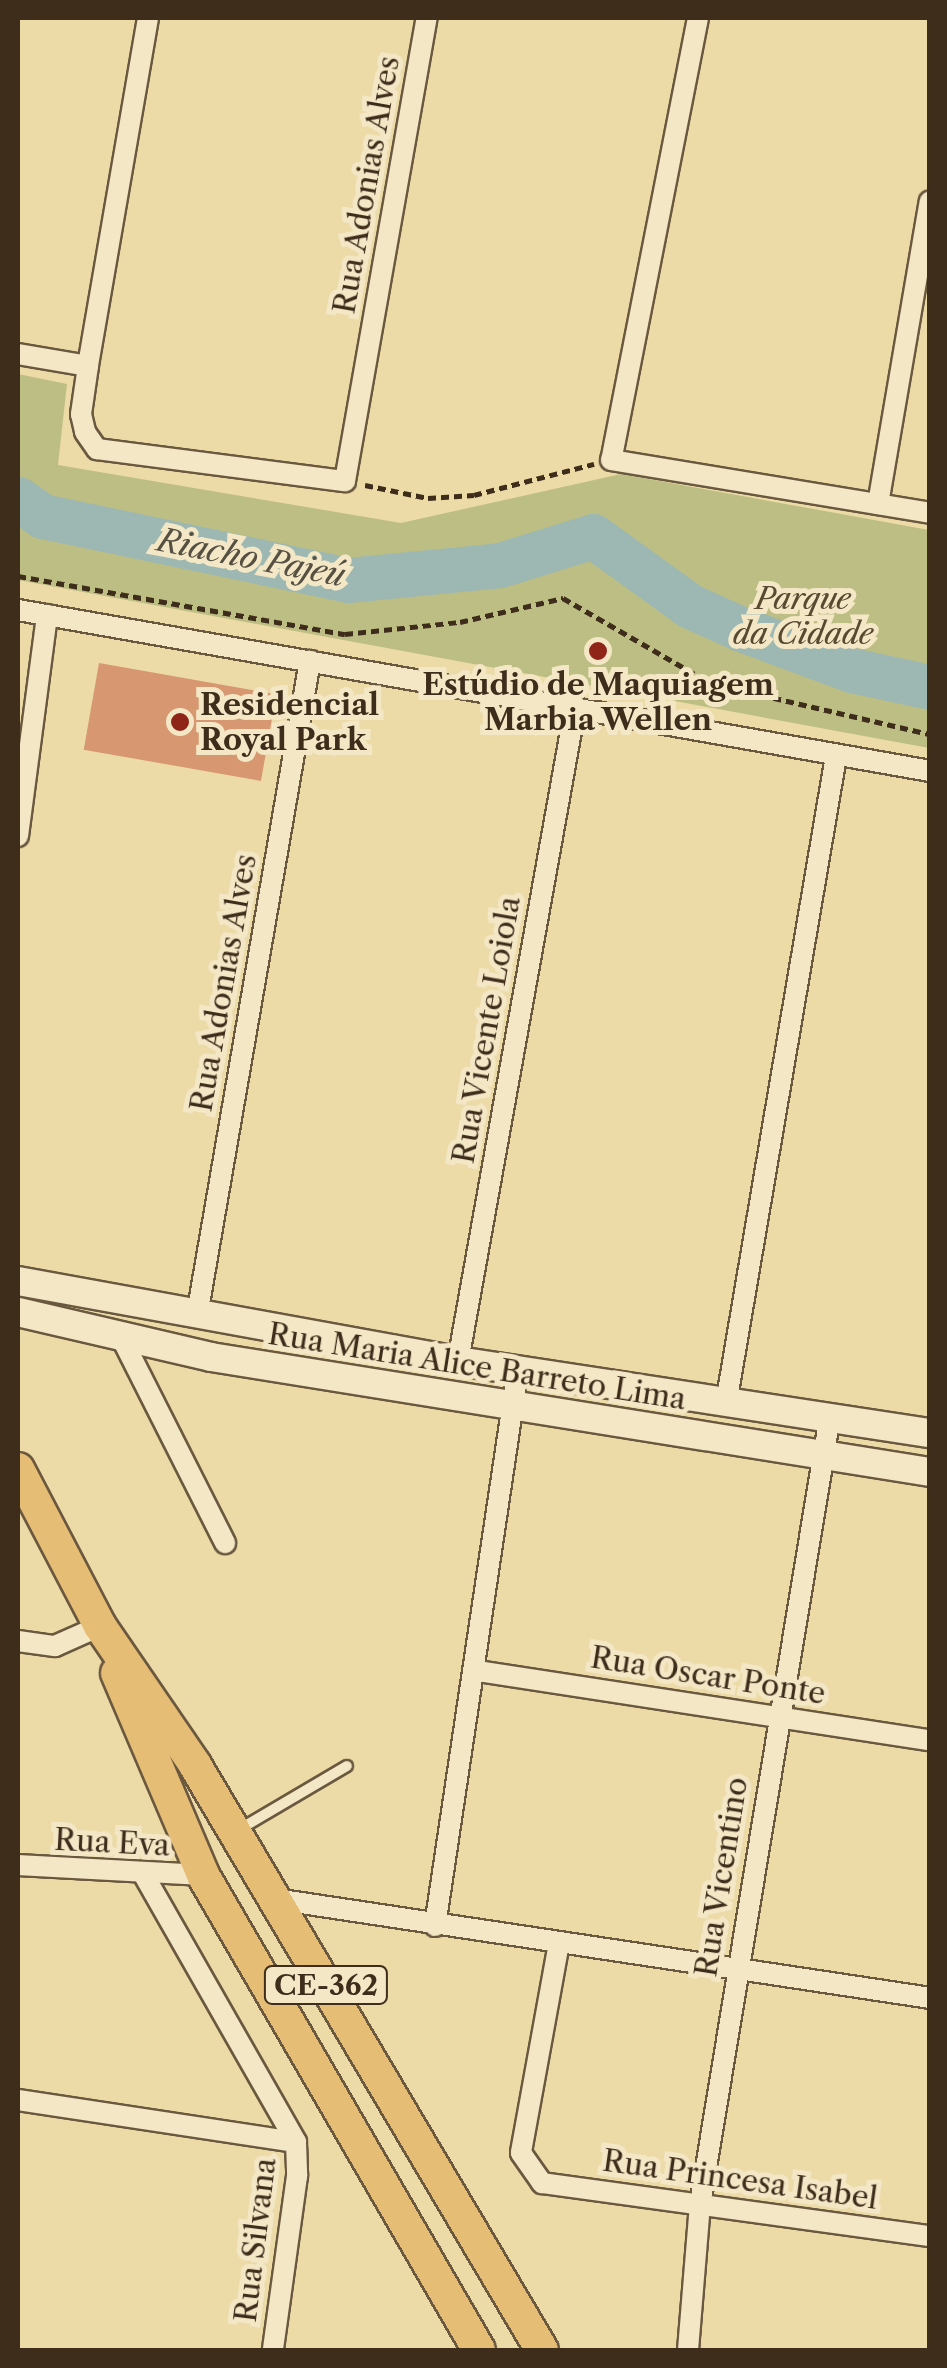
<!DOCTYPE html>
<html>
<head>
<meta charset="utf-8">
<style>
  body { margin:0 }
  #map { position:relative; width:947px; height:2368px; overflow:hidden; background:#ecdaa7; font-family:"Libre Caslon Text",serif }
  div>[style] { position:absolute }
  .green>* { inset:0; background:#bdbe83 }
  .river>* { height:45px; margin:-22.5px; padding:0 22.5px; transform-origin:22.5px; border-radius:22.5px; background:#9db8b2 }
  .building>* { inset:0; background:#d69771; transform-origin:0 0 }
  .path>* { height:5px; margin-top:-2.5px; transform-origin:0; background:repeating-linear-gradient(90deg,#3f2d1c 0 8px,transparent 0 13px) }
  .roads { filter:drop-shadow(2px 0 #6a583f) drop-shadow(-2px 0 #6a583f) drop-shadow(0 2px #6a583f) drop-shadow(0 -2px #6a583f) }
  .lane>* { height:10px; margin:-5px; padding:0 5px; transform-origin:5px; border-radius:5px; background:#f3e7c6 }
  .street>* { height:20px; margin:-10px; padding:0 10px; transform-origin:10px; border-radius:10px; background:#f3e7c6 }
  .secondary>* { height:28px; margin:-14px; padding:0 14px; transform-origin:14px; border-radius:14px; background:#f3e7c6 }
  .primary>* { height:32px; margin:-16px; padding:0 16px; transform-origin:16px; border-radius:16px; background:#e6bd74 }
  .dots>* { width:28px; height:28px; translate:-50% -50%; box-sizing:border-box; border:5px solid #f3e7c6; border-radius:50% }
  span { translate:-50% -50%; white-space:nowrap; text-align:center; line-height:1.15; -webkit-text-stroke:10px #f3e7c6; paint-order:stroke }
  .shield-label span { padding:2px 8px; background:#f3e7c6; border:2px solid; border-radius:8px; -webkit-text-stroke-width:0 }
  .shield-label { font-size:28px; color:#3f2d1c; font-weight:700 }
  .street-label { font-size:30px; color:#3f2d1c }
  .park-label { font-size:30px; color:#584a31; font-style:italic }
  .poi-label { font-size:30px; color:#3f2d1c; font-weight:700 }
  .left { translate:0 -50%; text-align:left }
  .water-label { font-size:32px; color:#565042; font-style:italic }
  .frame { position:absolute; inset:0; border:20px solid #3f2d1c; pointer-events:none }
</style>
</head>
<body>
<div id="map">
  <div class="green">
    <i style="clip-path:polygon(18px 374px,67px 384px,58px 465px,401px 523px,621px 474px,929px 530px,929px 748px,18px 580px)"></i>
  </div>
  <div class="river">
    <i style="left:18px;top:499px;width:29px;rotate:35deg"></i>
    <i style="left:42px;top:516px;width:313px;rotate:11.8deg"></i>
    <i style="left:348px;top:580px;width:153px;rotate:-5.6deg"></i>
    <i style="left:500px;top:565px;width:97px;rotate:-17.3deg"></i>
    <i style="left:593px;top:536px;width:120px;rotate:35.8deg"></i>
    <i style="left:690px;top:606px;width:56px;rotate:24.3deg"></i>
    <i style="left:741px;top:629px;width:117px;rotate:20.4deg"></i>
    <i style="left:851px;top:670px;width:81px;rotate:12.1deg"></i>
  </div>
  <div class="building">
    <i style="left:99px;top:663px;width:180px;height:88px;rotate:10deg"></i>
  </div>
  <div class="path">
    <i style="left:365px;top:485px;width:64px;rotate:11.7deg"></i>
    <i style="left:428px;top:498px;width:46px;rotate:-3.7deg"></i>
    <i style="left:474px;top:495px;width:124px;rotate:-14.5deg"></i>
    <i style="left:18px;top:576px;width:332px;rotate:10.1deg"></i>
    <i style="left:345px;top:634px;width:116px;rotate:-6deg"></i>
    <i style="left:460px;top:622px;width:106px;rotate:-13.1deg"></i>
    <i style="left:563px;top:598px;width:170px;rotate:30deg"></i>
    <i style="left:710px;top:683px;width:226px;rotate:13.1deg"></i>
  </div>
  <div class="roads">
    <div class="lane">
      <i style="left:240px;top:1829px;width:124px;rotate:-30.5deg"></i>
    </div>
    <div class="street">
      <i style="left:148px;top:18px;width:353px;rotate:99.8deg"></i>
      <i style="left:88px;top:366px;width:49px;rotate:98.3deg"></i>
      <i style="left:81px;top:414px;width:18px;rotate:77deg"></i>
      <i style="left:85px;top:432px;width:21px;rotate:55deg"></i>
      <i style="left:97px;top:449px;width:250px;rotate:7.4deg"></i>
      <i style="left:345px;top:481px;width:470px;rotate:-80deg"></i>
      <i style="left:698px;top:18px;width:450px;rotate:101.1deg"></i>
      <i style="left:611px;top:460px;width:323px;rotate:9.4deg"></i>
      <i style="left:18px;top:354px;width:71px;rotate:9.7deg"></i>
      <i style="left:878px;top:504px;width:307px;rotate:-80.3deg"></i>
      <i style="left:18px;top:610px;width:926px;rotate:10.01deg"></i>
      <i style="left:18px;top:836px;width:223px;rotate:-82.5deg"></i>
      <i style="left:197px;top:1315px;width:664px;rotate:-80.2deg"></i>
      <i style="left:121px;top:1337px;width:231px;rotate:63.2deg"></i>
      <i style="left:458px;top:1361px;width:662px;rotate:-79.83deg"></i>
      <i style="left:727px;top:1398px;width:651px;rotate:-80.36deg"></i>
      <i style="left:18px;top:1641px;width:37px;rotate:8deg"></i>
      <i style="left:55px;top:1646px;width:49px;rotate:-24deg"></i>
      <i style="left:477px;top:1671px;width:458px;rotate:8.7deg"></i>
      <i style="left:18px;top:1865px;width:185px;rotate:3.1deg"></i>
      <i style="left:145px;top:1877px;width:305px;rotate:60.3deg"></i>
      <i style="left:296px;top:2142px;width:34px;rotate:88deg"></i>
      <i style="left:297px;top:2176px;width:176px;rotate:97.9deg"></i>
      <i style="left:275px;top:1899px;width:662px;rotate:8.59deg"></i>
      <i style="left:435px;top:1926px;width:562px;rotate:-81.51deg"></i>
      <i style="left:559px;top:1943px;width:213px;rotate:100.3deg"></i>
      <i style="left:521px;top:2153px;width:37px;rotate:55deg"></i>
      <i style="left:542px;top:2183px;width:392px;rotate:7.8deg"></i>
      <i style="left:18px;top:2100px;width:281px;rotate:8.6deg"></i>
      <i style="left:688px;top:2350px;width:146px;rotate:-85.3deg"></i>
      <i style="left:700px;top:2204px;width:799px;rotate:-80.63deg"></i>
    </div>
    <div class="secondary">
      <i style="left:18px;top:1281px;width:447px;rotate:10.3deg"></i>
      <i style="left:458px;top:1361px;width:477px;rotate:8.7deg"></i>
      <i style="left:18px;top:1312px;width:198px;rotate:13.1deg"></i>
      <i style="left:211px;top:1357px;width:728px;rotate:9.09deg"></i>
    </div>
    <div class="primary">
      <i style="left:18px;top:1469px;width:177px;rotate:62.4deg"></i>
      <i style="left:100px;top:1626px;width:168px;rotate:55.6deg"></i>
      <i style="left:195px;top:1765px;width:680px;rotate:59.33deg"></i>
      <i style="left:117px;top:1673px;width:220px;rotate:66.9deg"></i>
      <i style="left:203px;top:1875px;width:549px;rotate:59.84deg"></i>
    </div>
  </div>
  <div class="dots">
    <i style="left:598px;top:651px;background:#8f2418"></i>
    <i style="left:180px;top:722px;background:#8f2418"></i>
  </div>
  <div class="shield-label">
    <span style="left:326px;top:1985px">CE-362</span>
  </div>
  <div class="street-label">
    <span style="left:367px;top:185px;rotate:-80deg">Rua Adonias Alves</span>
    <span style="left:224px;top:983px;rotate:-80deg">Rua Adonias Alves</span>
    <span style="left:487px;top:1030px;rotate:-80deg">Rua Vicente Loiola</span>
    <span style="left:477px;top:1367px;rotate:9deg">Rua Maria Alice Barreto Lima</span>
    <span style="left:708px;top:1676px;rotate:9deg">Rua Oscar Ponte</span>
    <span style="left:112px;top:1843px;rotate:3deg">Rua Eva</span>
    <span style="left:722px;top:1877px;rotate:-81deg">Rua Vicentino</span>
    <span style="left:740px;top:2180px;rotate:8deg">Rua Princesa Isabel</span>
    <span style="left:256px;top:2240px;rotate:-83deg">Rua Silvana</span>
  </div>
  <div class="park-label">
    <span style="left:803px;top:616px">Parque<br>da Cidade</span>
  </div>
  <div class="poi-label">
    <span style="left:598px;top:702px">Estúdio de Maquiagem<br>Marbia Wellen</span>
    <span class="left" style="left:200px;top:722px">Residencial<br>Royal Park</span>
  </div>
  <div class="water-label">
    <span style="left:251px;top:558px;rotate:11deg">Riacho Pajeú</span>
  </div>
  <div class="frame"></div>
</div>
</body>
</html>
